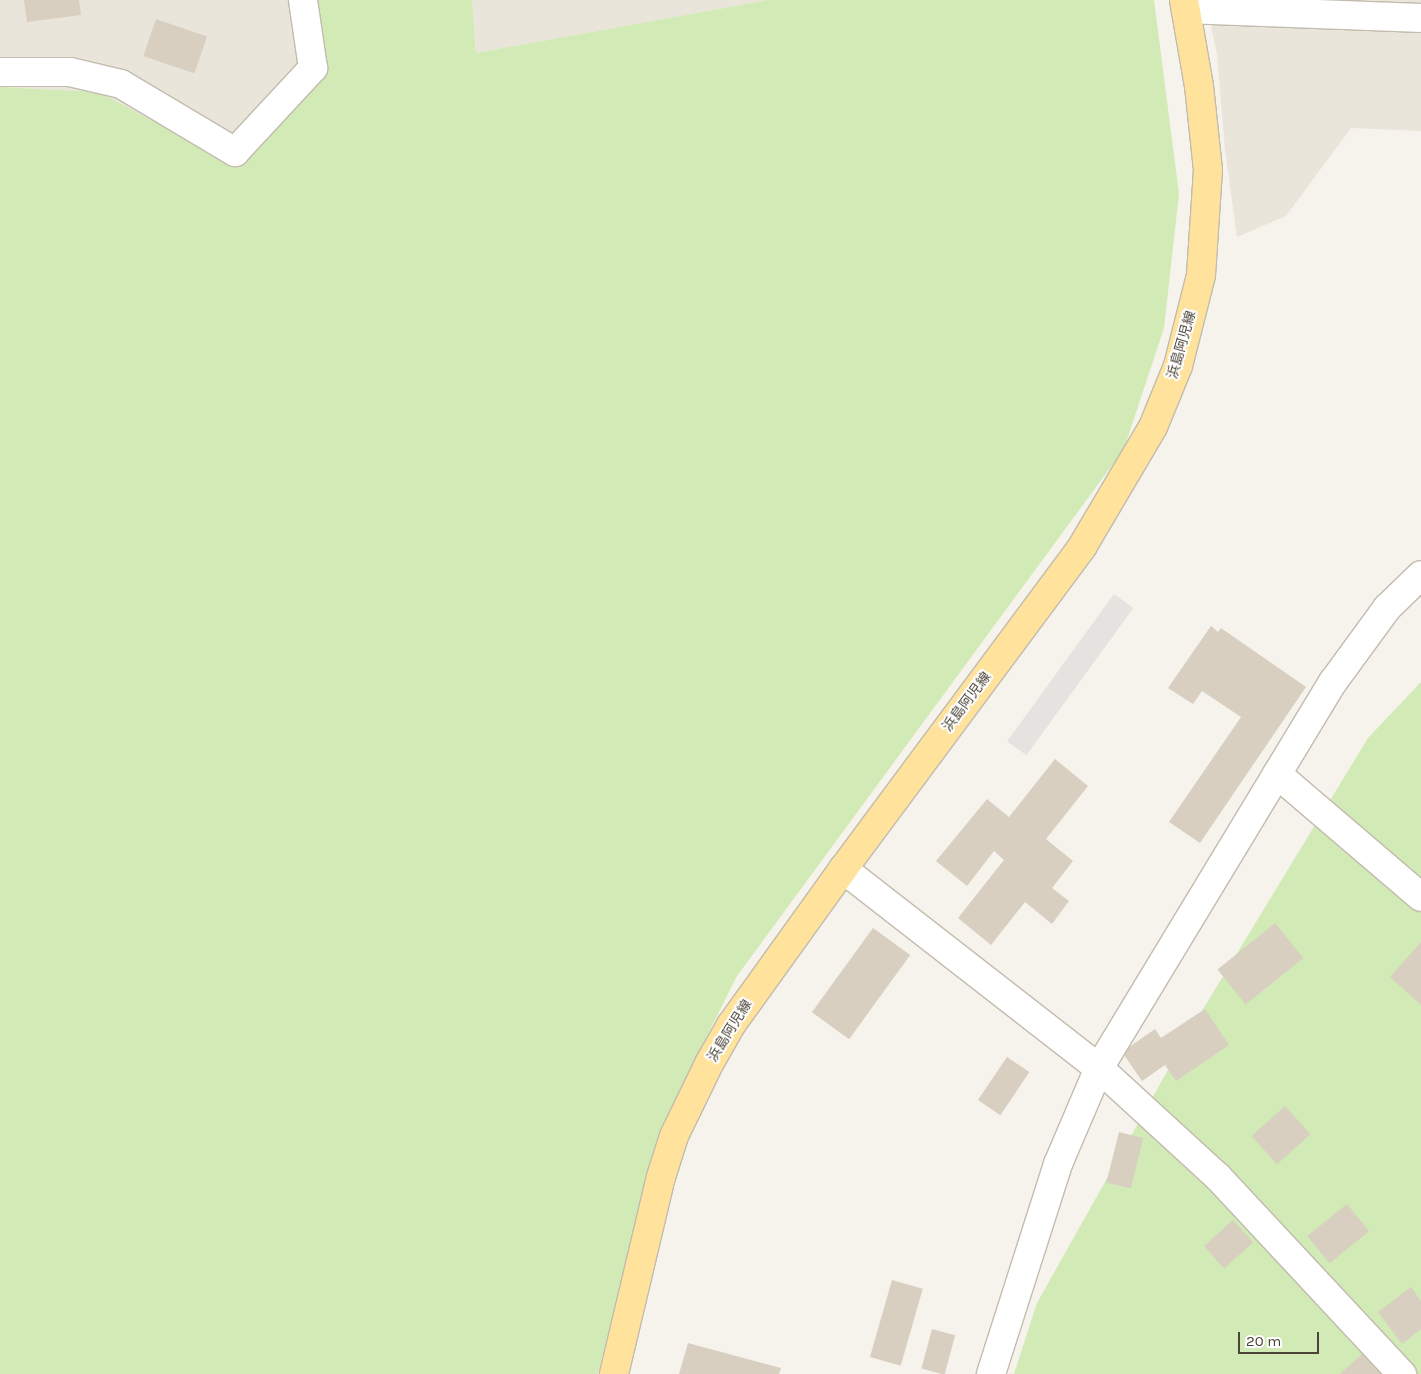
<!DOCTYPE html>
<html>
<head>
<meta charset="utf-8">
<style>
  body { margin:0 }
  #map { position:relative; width:1421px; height:1374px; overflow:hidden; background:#f6f3ec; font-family:Karla,"Noto Sans JP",sans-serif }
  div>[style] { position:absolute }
  .residential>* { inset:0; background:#eae5da }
  .green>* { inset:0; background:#d2eab5 }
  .parking>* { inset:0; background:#e5e3e0; transform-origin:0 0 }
  .building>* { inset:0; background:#d8cfc1; transform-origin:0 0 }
  .roads { filter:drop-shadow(1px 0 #c2bbae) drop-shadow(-1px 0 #c2bbae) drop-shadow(0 1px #c2bbae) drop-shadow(0 -1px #c2bbae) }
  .minor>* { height:28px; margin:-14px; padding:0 14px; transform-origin:14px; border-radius:14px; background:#fff }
  .major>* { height:28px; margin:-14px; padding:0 14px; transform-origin:14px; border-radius:14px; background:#ffe39c }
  span { translate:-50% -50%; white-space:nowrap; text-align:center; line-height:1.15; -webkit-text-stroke:4px #fff; paint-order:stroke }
  .street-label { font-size:14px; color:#4b4439 }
  .scale { position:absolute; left:1238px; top:1332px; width:81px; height:22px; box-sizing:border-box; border:2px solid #4b4439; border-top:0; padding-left:6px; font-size:15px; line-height:18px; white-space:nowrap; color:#4b4439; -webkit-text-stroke:4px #fff; paint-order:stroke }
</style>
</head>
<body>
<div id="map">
  <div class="residential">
    <i style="clip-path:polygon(0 0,318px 0,326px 76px,239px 167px,99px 92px,0 87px)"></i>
    <i style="clip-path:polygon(472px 0,768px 0,476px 53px)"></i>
    <i style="clip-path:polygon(1205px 0,1421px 0,1421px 131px,1351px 128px,1286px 216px,1237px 237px,1225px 150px,1217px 54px)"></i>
  </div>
  <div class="green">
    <i style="clip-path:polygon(318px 0,472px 0,476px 53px,768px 0,1154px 0,1179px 194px,1164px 328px,1124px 449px,737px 976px,659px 1132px,598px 1374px,0 1374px,0 87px,99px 92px,239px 167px,326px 76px)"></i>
    <i style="clip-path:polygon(1421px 682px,1421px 1374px,1014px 1374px,1037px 1303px,1191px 1029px,1368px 738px)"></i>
  </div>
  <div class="parking">
    <i style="left:1114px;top:594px;width:24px;height:182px;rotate:36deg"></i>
  </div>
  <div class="building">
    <i style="clip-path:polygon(24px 0,79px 0,81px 15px,27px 22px)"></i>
    <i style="left:156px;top:19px;width:54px;height:39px;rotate:19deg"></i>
    <i style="clip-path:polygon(1211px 626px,1218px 632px,1221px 628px,1306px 687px,1200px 843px,1169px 822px,1241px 717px,1202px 691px,1193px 704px,1168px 688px)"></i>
    <i style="clip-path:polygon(1055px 759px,1088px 786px,1046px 839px,1073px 861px,1052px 888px,1069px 901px,1052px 924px,1025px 902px,991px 945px,958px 918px,1004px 860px,994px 851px,967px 886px,936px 861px,987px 799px,1009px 817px)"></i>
    <i style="left:1275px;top:923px;width:45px;height:74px;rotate:51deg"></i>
    <i style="left:873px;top:928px;width:46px;height:104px;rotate:36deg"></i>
    <i style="clip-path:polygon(1421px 942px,1421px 1005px,1390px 977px)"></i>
    <i style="clip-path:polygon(1205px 1009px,1229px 1045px,1176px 1081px,1165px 1065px,1142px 1081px,1122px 1052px,1155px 1029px,1161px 1038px)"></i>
    <i style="left:1007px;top:1057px;width:27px;height:52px;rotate:34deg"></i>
    <i style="left:1285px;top:1106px;width:38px;height:45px;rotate:48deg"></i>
    <i style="left:1119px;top:1132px;width:25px;height:52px;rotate:14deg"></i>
    <i style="left:1347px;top:1204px;width:35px;height:51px;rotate:51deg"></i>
    <i style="left:1233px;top:1220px;width:30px;height:39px;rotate:48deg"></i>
    <i style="left:892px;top:1280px;width:32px;height:80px;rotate:16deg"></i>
    <i style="clip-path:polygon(1411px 1287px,1421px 1301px,1421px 1329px,1402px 1344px,1378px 1312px)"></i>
    <i style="left:932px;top:1329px;width:24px;height:41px;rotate:15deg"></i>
    <i style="clip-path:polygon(688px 1343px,781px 1368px,779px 1374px,679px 1374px)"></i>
    <i style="clip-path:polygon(1363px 1353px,1383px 1374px,1340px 1374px)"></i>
  </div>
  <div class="roads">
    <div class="minor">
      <i style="left:1186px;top:9px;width:235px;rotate:2.2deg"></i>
      <i style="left:0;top:72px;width:70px"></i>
      <i style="left:70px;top:72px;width:52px;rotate:13.2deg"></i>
      <i style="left:121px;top:84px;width:133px;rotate:30.8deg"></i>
      <i style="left:235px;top:152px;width:115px;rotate:-47.1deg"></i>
      <i style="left:313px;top:68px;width:69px;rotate:-98.4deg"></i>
      <i style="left:1277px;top:774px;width:189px;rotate:40.5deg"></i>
      <i style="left:843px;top:869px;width:324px;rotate:37.9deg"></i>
      <i style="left:1099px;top:1068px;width:161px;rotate:42.5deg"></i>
      <i style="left:1218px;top:1177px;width:270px;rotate:47deg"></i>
      <i style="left:991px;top:1374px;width:220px;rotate:-72.3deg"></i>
      <i style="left:1058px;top:1164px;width:104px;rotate:-66.9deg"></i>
      <i style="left:1099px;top:1068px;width:451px;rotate:-58.8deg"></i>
      <i style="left:1333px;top:682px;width:92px;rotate:-53.9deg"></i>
      <i style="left:1387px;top:608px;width:47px;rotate:-44.1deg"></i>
    </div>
    <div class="major">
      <i style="left:614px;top:1374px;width:203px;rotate:-76.6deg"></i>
      <i style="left:661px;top:1177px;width:43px;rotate:-72.4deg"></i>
      <i style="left:674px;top:1136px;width:82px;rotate:-64.1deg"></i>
      <i style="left:710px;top:1062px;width:43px;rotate:-60.4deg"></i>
      <i style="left:731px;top:1025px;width:192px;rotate:-54.3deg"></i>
      <i style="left:843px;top:869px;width:401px;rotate:-53.4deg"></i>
      <i style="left:1082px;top:547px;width:139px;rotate:-59.4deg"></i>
      <i style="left:1153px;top:427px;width:66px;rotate:-67.7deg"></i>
      <i style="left:1178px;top:366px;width:94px;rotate:-75.8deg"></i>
      <i style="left:1201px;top:275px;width:105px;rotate:-86.2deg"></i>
      <i style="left:1208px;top:170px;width:84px;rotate:-96.1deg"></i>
      <i style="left:1199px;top:86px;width:87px;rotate:-99.9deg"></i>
    </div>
  </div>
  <div class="street-label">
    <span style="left:1182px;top:345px;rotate:-74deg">浜島阿児線</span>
    <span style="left:967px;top:702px;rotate:-53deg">浜島阿児線</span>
    <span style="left:730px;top:1031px;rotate:-58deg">浜島阿児線</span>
  </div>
  <div class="scale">20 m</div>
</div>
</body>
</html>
